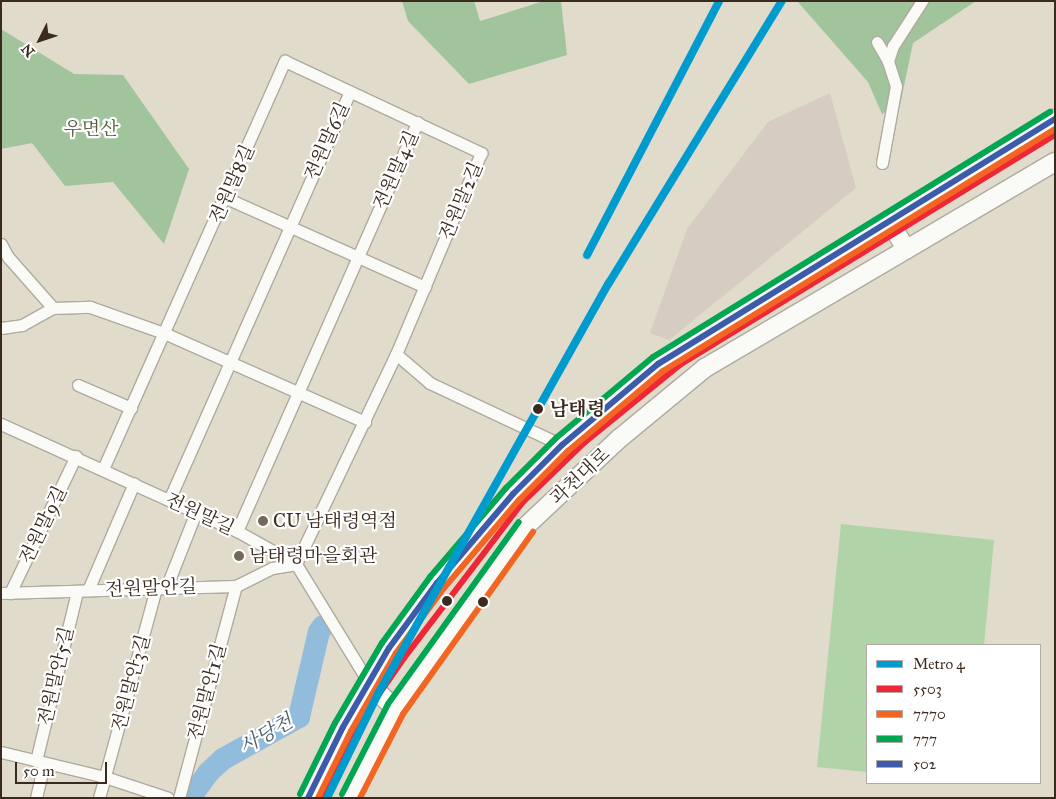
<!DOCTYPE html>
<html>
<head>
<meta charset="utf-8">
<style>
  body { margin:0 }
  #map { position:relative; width:1056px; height:799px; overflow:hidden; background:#e0dbca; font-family:"IM FELL Great Primer","Noto Serif KR",serif }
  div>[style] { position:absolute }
  .industrial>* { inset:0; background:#d7ccc2 }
  .green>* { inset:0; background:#b0d4a7 }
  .forest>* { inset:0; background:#a1c49c }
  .river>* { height:22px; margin:-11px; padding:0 11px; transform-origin:11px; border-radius:11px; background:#92bcdc }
  .roads { filter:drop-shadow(1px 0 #afaa9e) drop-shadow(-1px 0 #afaa9e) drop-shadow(0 1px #afaa9e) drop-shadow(0 -1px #afaa9e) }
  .minor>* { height:11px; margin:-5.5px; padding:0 5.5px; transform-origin:5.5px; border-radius:5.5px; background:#fafaf7 }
  .primary>* { height:18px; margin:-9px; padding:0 9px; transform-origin:9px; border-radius:9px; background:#fafaf7 }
  .bus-1>* { height:6px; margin:-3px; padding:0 3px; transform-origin:3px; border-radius:3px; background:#ee2737 }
  .bus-2>* { height:6px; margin:-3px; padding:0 3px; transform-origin:3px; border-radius:3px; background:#f26522 }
  .bus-3>* { height:6px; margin:-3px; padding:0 3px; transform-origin:3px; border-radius:3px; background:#00a651 }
  .bus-4>* { height:6px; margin:-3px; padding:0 3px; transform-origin:3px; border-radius:3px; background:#3d5bab }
  .metro-1>* { height:8px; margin:-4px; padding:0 4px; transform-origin:4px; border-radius:4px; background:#009bce }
  .dots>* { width:14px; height:14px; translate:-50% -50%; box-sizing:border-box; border:2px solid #fff; border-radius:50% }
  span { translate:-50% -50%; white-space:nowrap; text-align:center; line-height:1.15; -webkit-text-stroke:4.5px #fff; paint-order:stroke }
  .park-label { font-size:19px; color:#525c3e }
  .street-label { font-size:19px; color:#3b2a1e }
  .stop-label { font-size:19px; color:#3b2a1e; font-weight:700 }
  .left { translate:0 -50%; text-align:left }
  .poi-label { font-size:19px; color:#3b2a1e }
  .water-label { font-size:20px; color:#505f6d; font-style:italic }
  .frame { position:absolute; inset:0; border:2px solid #3b2a1e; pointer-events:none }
  .legend { position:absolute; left:866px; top:644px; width:175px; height:140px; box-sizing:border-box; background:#fff; border:1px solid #b1aaa5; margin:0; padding:6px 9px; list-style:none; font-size:15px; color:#3b2a1e }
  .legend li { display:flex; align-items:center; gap:10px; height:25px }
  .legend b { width:25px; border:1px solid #b1aaa5 }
  .north { position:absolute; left:15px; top:15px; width:50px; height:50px; -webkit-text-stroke:4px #fff; paint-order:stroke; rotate:229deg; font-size:14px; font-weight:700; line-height:20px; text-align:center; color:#3b2a1e }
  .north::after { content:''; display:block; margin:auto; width:18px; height:22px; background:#3b2a1e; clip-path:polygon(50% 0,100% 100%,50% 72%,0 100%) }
  .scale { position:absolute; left:15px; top:762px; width:92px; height:22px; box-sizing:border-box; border:2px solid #3b2a1e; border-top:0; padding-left:6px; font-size:15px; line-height:18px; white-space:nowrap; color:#3b2a1e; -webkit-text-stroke:4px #fff; paint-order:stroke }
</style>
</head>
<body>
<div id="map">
  <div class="industrial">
    <i style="clip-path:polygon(830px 93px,856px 188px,669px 340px,650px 333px,687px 229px,768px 122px)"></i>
  </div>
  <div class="green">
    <i style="clip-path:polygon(841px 524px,994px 540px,984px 645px,867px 645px,867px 772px,817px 767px)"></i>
  </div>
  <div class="forest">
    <i style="clip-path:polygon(402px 1px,474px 1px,480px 21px,544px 1px,561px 1px,567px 55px,469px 84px,408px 21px)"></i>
    <i style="clip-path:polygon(797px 1px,976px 1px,913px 43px,900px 105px,882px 114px,868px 82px)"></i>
    <i style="clip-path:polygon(1px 29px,74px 74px,123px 75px,189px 169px,164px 244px,113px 182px,65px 186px,32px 143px,1px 149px)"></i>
  </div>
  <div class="river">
    <i style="left:190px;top:798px;width:32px;rotate:-54deg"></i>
    <i style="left:209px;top:772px;width:19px;rotate:-43deg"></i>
    <i style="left:223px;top:759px;width:87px;rotate:-28.9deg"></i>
    <i style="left:299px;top:717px;width:87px;rotate:-76.8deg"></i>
    <i style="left:319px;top:632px;width:7px;rotate:-56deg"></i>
  </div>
  <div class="roads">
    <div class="minor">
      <i style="left:877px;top:42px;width:22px;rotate:60deg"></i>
      <i style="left:882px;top:163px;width:78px;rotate:-79.7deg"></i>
      <i style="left:896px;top:86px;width:26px;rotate:-108deg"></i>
      <i style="left:888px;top:61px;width:16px;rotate:-72deg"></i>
      <i style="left:893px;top:46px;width:54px;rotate:-57.2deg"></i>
      <i style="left:226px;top:198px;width:218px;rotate:24.1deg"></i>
      <i style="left:1px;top:244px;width:15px;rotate:62deg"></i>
      <i style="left:8px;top:257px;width:68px;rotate:48.6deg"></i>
      <i style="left:53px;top:308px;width:37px;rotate:-2deg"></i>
      <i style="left:90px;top:307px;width:78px;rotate:19.4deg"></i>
      <i style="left:164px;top:333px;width:220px;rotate:23.9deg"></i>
      <i style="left:1px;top:328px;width:21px;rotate:-8deg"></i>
      <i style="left:22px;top:325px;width:35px;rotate:-29deg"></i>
      <i style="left:396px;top:354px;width:45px;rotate:40.5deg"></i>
      <i style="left:430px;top:383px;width:146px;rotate:25.2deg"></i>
      <i style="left:78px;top:385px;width:58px;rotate:23.5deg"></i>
      <i style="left:1px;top:424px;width:259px;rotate:24.4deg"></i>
      <i style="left:237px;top:531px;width:68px;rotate:29.2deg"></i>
      <i style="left:296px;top:564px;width:140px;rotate:58.5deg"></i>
      <i style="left:103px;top:469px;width:447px;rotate:-66deg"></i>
      <i style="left:285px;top:61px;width:217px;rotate:25.1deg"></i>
      <i style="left:481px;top:153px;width:218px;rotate:112.9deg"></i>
      <i style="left:396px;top:354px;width:233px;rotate:115.5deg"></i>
      <i style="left:169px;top:500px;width:446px;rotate:-66.1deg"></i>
      <i style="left:237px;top:531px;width:447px;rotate:-66.2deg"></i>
      <i style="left:166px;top:588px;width:82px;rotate:-68.5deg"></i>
      <i style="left:88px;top:590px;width:116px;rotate:-66.7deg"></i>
      <i style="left:1px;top:593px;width:235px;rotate:-1.7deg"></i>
      <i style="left:236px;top:586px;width:40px;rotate:-26.6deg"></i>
      <i style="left:272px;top:568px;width:24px;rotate:-9deg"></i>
      <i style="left:10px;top:593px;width:152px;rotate:-64.3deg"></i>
      <i style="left:1px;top:752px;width:107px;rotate:13.5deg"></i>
      <i style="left:105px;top:777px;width:66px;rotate:18.4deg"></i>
      <i style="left:36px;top:761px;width:175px;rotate:-76.4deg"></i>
      <i style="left:36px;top:798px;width:36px;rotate:-77deg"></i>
      <i style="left:99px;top:798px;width:218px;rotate:-74.8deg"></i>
      <i style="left:179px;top:798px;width:220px;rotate:-75deg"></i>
    </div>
    <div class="primary">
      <i style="left:889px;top:220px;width:34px;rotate:60deg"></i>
      <i style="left:369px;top:683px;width:37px;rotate:45deg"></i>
      <i style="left:308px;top:798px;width:79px;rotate:-63.8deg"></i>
      <i style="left:343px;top:727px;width:91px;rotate:-59.8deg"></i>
      <i style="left:389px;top:648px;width:81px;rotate:-53.6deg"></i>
      <i style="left:437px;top:583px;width:117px;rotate:-49.5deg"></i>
      <i style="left:513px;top:494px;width:69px;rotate:-45deg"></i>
      <i style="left:562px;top:445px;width:126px;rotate:-40.2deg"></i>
      <i style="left:658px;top:364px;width:467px;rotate:-31.7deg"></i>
      <i style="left:350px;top:798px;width:100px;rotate:-63.2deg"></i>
      <i style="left:395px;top:709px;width:222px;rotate:-54.5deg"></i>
      <i style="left:524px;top:528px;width:132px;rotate:-43.2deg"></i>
      <i style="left:620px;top:438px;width:110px;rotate:-39.5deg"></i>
      <i style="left:705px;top:368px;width:406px;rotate:-30.5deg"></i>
    </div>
  </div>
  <div class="bus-1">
    <i style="left:320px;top:798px;width:72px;rotate:-63.8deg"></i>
    <i style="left:352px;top:733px;width:91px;rotate:-55.3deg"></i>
    <i style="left:404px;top:658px;width:196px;rotate:-52.7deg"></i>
    <i style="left:523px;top:502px;width:86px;rotate:-44.1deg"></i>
    <i style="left:585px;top:442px;width:124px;rotate:-39.1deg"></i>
    <i style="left:681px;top:364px;width:439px;rotate:-31.5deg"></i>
  </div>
  <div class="bus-2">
    <i style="left:318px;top:798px;width:75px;rotate:-63.8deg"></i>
    <i style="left:351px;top:731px;width:90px;rotate:-60deg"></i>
    <i style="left:396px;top:653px;width:81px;rotate:-53.6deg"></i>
    <i style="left:444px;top:588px;width:116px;rotate:-49.6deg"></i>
    <i style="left:519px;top:500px;width:69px;rotate:-45deg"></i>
    <i style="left:568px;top:451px;width:124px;rotate:-40.1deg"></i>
    <i style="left:663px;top:371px;width:461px;rotate:-31.7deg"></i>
    <i style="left:360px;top:798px;width:94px;rotate:-62.9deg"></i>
    <i style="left:403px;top:714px;width:224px;rotate:-54.5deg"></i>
  </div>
  <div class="bus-3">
    <i style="left:300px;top:794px;width:79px;rotate:-63.8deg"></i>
    <i style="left:335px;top:723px;width:93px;rotate:-59.6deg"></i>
    <i style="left:382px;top:643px;width:82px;rotate:-54deg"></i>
    <i style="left:430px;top:577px;width:117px;rotate:-49.5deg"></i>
    <i style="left:506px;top:488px;width:71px;rotate:-45deg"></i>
    <i style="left:556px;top:438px;width:126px;rotate:-39.9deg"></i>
    <i style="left:653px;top:357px;width:467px;rotate:-31.7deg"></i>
    <i style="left:342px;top:794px;width:101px;rotate:-62.9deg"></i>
    <i style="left:388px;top:704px;width:224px;rotate:-54.3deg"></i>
  </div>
  <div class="bus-4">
    <i style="left:308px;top:798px;width:79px;rotate:-63.8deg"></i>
    <i style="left:343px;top:727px;width:91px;rotate:-59.8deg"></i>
    <i style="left:389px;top:648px;width:81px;rotate:-53.6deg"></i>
    <i style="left:437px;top:583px;width:117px;rotate:-49.5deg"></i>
    <i style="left:513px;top:494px;width:69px;rotate:-45deg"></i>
    <i style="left:562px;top:445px;width:126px;rotate:-40.2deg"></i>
    <i style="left:658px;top:364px;width:467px;rotate:-31.7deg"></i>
  </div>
  <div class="metro-1">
    <i style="left:587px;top:255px;width:286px;rotate:-62.5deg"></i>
    <i style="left:327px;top:798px;width:116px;rotate:-63.9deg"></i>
    <i style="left:378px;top:694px;width:471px;rotate:-60.7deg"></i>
    <i style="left:609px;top:283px;width:331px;rotate:-58.5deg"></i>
  </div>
  <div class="dots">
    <i style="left:538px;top:409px;background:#3b2a1e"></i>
    <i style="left:263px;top:521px;background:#75685a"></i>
    <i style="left:239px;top:556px;background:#75685a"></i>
    <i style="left:447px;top:601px;background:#3b2a1e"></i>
    <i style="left:483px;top:602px;background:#3b2a1e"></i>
  </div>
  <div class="park-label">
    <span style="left:91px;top:129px">우면산</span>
  </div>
  <div class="street-label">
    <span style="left:327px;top:141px;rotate:-66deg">전원말6길</span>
    <span style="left:396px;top:170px;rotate:-66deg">전원말4길</span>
    <span style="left:232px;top:184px;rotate:-66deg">전원말8길</span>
    <span style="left:461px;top:201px;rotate:-67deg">전원말2길</span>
    <span style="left:580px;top:476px;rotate:-43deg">과천대로</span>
    <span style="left:200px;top:514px;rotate:25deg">전원말길</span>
    <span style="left:43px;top:525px;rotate:-64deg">전원말9길</span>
    <span style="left:151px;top:588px;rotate:-2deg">전원말안길</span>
    <span style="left:56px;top:676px;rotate:-77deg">전원말안5길</span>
    <span style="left:131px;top:683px;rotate:-75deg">전원말안3길</span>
    <span style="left:207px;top:692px;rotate:-75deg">전원말안1길</span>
  </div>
  <div class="stop-label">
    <span class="left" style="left:550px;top:409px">남태령</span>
  </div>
  <div class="poi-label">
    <span class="left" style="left:273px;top:521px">CU 남태령역점</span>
    <span class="left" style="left:249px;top:556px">남태령마을회관</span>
  </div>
  <div class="water-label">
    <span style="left:266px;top:734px;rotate:-30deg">사당천</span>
  </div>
  <div class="frame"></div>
  <ul class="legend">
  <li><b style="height:6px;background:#009bce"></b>Metro 4</li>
  <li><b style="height:6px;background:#ee2737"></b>5503</li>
  <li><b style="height:6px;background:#f26522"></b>7770</li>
  <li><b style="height:6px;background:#00a651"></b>777</li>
  <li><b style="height:6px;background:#3d5bab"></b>502</li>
  </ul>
  <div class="north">N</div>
  <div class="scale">50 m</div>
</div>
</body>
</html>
